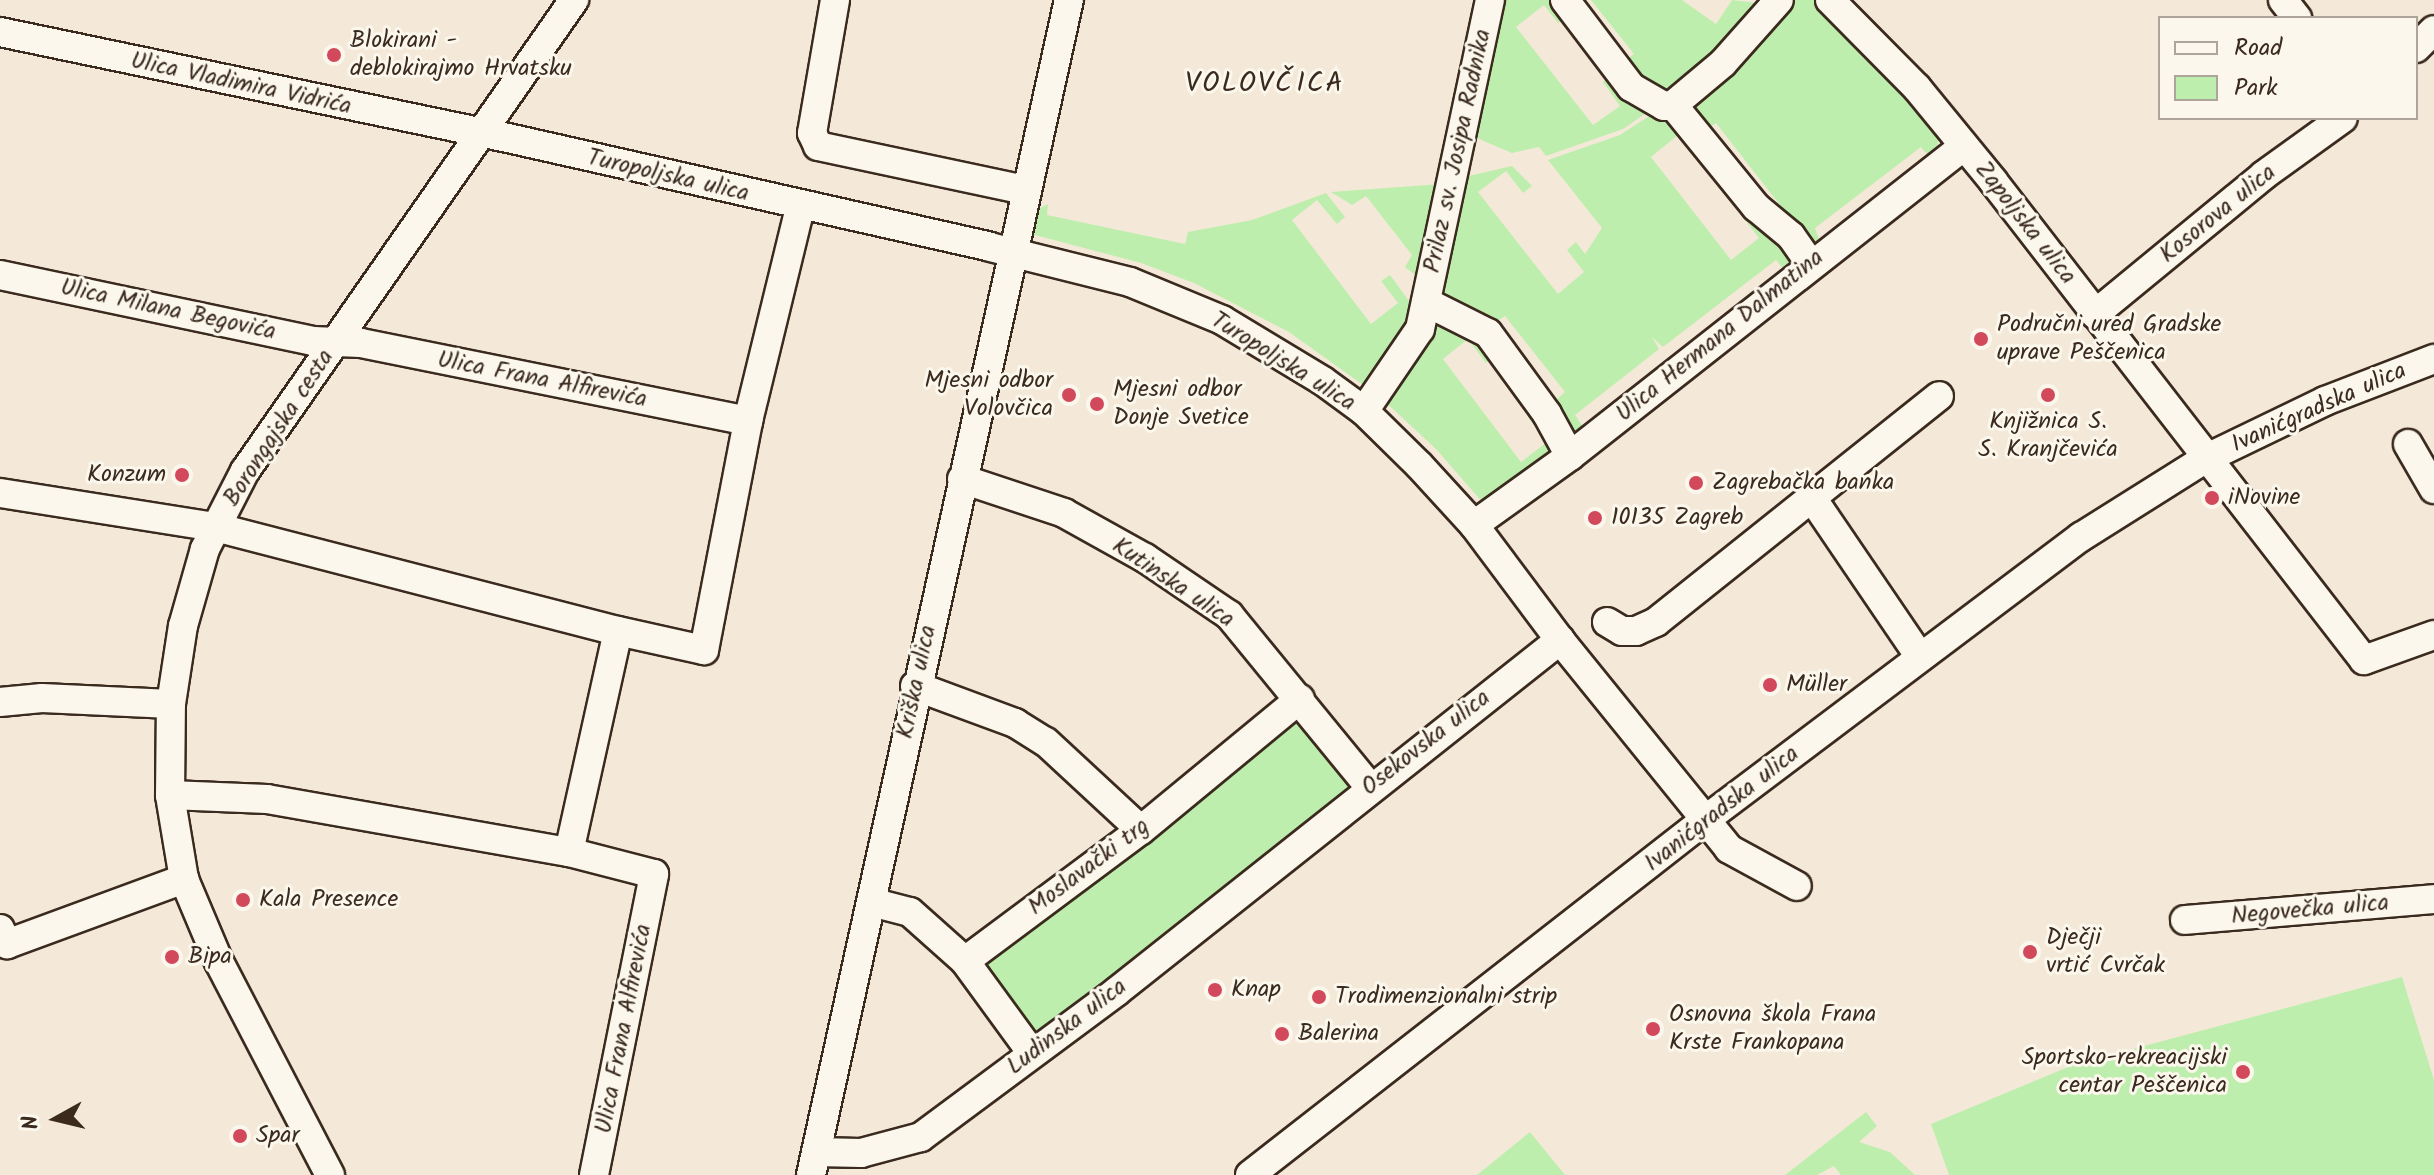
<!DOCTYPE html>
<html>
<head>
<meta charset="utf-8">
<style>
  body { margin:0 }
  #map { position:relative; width:2434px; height:1175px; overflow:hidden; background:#f4e9d8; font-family:Kalam,sans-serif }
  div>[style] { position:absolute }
  .green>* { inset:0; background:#beeead }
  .roads { filter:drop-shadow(2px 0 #3b2a1e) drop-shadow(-2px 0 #3b2a1e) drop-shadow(0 2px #3b2a1e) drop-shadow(0 -2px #3b2a1e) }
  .minor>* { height:28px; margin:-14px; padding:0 14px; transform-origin:14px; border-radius:14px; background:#fbf7ec }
  .dots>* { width:22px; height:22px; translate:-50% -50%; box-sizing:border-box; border:4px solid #fbf7ec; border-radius:50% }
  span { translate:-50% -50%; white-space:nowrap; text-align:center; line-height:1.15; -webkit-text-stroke:6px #fbf7ec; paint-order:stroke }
  .poi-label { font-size:24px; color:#3b2a1e }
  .left { translate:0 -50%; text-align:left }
  .right { translate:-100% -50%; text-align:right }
  .street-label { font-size:24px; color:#3b2a1e }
  .quarter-label { font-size:28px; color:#3b2a1e; letter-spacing:2px }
  .legend { position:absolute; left:2158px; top:16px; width:260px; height:104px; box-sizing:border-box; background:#fbf7ec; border:2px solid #aea59a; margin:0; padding:10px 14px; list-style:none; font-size:24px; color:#3b2a1e }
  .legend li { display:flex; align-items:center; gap:16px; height:40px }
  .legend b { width:40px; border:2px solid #aea59a }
  .north { position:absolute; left:16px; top:1079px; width:80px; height:80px; -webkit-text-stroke:6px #fbf7ec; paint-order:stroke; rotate:262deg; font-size:22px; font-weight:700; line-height:32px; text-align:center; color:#3b2a1e }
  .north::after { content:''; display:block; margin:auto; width:28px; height:36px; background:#3b2a1e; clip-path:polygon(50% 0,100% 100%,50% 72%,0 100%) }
</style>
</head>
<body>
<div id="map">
  <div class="green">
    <i style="clip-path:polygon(1500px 0,1552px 0,1566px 17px,1558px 23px,1544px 5px,1516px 27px,1593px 125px,1620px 106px,1603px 82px,1611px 74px,1652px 109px,1623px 129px,1546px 156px,1539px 147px,1512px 153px,1479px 139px,1474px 133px)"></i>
    <i style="clip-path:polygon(1591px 0,1682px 0,1716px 24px,1732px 0,1758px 3px,1725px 46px,1680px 83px,1659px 91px,1650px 91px,1627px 59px,1634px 54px)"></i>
    <i style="clip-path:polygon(1793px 0,1815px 0,1879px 62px,1940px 137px,1932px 160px,1921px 147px,1815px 228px,1821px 245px,1811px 246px,1772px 219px,1784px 210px,1716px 123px,1703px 132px,1689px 107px)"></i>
    <i style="clip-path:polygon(1660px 109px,1706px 154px,1699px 161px,1678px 135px,1651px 157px,1731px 260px,1759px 238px,1743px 217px,1751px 210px,1782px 238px,1793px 262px,1786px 272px,1776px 260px,1663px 347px,1652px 337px,1659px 349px,1575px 415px,1584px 428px,1571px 433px,1554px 411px,1556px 400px,1565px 392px,1505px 316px,1492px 325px,1440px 292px,1460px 178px,1512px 166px,1532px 186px,1523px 193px,1506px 171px,1478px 192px,1558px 294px,1584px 272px,1567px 250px,1576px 242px,1585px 254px,1602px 228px,1548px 160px,1620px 135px)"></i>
    <i style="clip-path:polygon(1441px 184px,1419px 278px,1405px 267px,1412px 255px,1366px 196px,1352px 205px,1331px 192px)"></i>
    <i style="clip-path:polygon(1326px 193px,1345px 217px,1337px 224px,1317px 200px,1292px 220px,1371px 324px,1398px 303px,1381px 281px,1390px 275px,1412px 305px,1414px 318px,1366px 387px,1289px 332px,1194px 283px,1141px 263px,1031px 234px,1036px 210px,1048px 204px,1047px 215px,1185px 244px,1188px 232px,1252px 220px)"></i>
    <i style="clip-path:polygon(1433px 318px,1497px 354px,1486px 363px,1468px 339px,1443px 359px,1521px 462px,1547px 442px,1528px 417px,1539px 410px,1553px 450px,1484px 504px,1436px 449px,1382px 399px)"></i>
    <i style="clip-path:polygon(1299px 717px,1348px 777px,1349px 787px,1065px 1025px,1032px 1031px,980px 961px)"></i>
    <i style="clip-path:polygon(2402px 977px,2434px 1080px,2434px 1175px,1949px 1175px,1931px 1124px,2073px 1065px)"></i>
    <i style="clip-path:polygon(1866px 1112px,1877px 1126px,1859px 1142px,1890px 1152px,1915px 1175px,1841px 1175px,1834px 1166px,1817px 1175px,1785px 1175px)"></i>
    <i style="clip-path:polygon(1530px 1132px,1565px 1175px,1477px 1175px)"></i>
  </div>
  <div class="roads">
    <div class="minor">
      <i style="left:835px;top:0;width:135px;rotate:99.8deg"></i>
      <i style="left:812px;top:133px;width:14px;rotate:65deg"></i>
      <i style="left:818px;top:146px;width:212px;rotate:12deg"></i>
      <i style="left:1565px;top:0;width:109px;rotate:52.8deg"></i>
      <i style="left:1631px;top:87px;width:38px;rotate:30deg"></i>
      <i style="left:1664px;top:106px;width:9px;rotate:-6deg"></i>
      <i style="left:1673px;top:105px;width:65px;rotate:-40deg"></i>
      <i style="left:1723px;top:63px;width:84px;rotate:-48.4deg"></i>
      <i style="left:1830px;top:0;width:124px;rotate:45.3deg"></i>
      <i style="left:1917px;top:88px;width:120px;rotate:50.7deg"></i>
      <i style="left:1993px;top:181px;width:606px;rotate:52.24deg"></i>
      <i style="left:2364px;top:660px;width:74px;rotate:-19.7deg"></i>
      <i style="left:2283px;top:0;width:23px;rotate:52deg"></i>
      <i style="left:0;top:32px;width:519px;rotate:11.79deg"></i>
      <i style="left:508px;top:138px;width:494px;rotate:12.7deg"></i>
      <i style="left:990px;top:247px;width:144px;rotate:14deg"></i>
      <i style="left:1130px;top:282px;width:100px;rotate:22.4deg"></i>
      <i style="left:1222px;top:320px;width:118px;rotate:31.1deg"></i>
      <i style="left:1323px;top:381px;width:51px;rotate:36.2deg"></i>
      <i style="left:1364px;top:411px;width:77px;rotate:44.5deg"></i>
      <i style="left:1419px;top:465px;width:81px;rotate:47.5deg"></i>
      <i style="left:1474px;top:525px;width:144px;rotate:53.2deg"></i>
      <i style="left:1560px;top:640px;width:269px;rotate:51deg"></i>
      <i style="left:1729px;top:849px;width:77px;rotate:28.6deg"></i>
      <i style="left:2416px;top:48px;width:25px;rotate:-45deg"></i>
      <i style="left:1673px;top:105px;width:132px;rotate:50.9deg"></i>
      <i style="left:1756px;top:207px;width:45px;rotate:39.6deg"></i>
      <i style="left:1791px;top:236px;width:33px;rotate:55deg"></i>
      <i style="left:0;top:275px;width:320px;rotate:11.9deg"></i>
      <i style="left:313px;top:341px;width:48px;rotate:2.4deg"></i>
      <i style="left:361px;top:343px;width:395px;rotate:11.4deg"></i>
      <i style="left:1426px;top:302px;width:69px;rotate:26.6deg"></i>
      <i style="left:1488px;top:333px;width:100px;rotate:53.9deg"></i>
      <i style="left:1547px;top:414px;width:48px;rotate:61.3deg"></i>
      <i style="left:2095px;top:314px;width:219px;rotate:-39.4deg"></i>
      <i style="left:2264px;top:175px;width:97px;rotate:-35.8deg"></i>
      <i style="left:1364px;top:411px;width:99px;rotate:-55.7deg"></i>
      <i style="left:1420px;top:329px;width:336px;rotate:-78deg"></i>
      <i style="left:2408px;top:444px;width:52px;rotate:60deg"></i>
      <i style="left:962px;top:479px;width:108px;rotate:18.4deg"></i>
      <i style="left:1064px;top:513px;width:93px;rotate:29.1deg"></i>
      <i style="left:1145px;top:558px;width:102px;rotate:34.2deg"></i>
      <i style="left:1229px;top:615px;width:221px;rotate:50.7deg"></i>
      <i style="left:0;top:493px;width:218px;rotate:9deg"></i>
      <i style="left:215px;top:527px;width:416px;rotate:14.5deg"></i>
      <i style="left:1812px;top:498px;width:192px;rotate:55.8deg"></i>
      <i style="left:1474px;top:525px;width:118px;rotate:-35.7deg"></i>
      <i style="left:1570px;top:456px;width:501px;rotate:-38.2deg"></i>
      <i style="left:1607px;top:622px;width:17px;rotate:31deg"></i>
      <i style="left:1622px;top:631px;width:14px"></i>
      <i style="left:1636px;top:631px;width:22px;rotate:-24deg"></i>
      <i style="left:1656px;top:622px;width:362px;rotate:-38.6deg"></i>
      <i style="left:915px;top:686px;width:107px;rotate:20.3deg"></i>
      <i style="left:1015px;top:723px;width:36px;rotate:32deg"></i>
      <i style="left:1046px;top:742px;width:129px;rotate:42.8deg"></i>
      <i style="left:0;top:702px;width:42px;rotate:-5.4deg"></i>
      <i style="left:42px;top:698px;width:129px;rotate:2.7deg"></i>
      <i style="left:170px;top:795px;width:97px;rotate:2.4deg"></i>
      <i style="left:267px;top:799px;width:307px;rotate:10deg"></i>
      <i style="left:871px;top:902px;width:40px;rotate:14.4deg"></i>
      <i style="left:910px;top:912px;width:74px;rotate:41.7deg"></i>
      <i style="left:2185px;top:920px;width:250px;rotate:-4.8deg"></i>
      <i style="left:0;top:929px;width:17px;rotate:65deg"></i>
      <i style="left:7px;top:944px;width:189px;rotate:-20.2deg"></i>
      <i style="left:1032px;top:1053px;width:114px;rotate:-126.1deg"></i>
      <i style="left:965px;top:961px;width:219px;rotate:-36.7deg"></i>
      <i style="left:1141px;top:830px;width:206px;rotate:-39.5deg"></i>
      <i style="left:816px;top:1152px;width:45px;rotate:1.3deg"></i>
      <i style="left:861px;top:1153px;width:62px;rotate:-14.9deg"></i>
      <i style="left:921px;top:1137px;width:243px;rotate:-36.6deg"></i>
      <i style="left:1116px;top:992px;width:567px;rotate:-38.41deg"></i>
      <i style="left:330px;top:1175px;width:240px;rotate:-117.5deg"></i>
      <i style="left:219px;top:962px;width:90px;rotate:-112.9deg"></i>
      <i style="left:184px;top:879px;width:85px;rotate:-99.5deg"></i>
      <i style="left:170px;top:795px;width:91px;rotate:-89.4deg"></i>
      <i style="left:171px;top:704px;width:79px;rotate:-81.3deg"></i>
      <i style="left:183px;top:626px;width:80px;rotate:-74.1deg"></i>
      <i style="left:205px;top:549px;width:88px;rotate:-62.9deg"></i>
      <i style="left:245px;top:471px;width:575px;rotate:-55.07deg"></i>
      <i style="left:594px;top:1175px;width:307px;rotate:-78.7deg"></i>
      <i style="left:654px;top:874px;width:88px;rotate:-165.5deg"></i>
      <i style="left:569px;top:852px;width:226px;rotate:-77.5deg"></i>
      <i style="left:618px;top:631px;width:88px;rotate:12.5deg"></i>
      <i style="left:704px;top:650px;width:233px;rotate:-79.1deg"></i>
      <i style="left:748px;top:421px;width:223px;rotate:-76.3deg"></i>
      <i style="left:811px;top:1175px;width:1203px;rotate:-77.62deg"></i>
      <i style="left:1250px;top:1175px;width:577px;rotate:-37.96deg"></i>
      <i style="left:1705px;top:820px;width:471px;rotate:-37deg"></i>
      <i style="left:2081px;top:537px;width:146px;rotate:-32.2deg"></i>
      <i style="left:2205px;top:459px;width:133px;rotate:-25.8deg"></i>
      <i style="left:2325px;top:401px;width:117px;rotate:-21.1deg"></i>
    </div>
  </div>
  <div class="dots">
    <i style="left:334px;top:55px;background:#d1495b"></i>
    <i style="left:1981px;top:339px;background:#d1495b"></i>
    <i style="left:1069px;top:395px;background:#d1495b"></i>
    <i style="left:2048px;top:395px;background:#d1495b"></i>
    <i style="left:1097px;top:404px;background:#d1495b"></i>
    <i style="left:182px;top:475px;background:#d1495b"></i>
    <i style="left:1696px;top:483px;background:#d1495b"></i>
    <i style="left:2212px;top:498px;background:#d1495b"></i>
    <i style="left:1595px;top:518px;background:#d1495b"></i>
    <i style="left:1770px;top:685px;background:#d1495b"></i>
    <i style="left:243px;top:900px;background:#d1495b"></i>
    <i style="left:2030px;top:952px;background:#d1495b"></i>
    <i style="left:172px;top:957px;background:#d1495b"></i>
    <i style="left:1215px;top:990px;background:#d1495b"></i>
    <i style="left:1319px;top:997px;background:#d1495b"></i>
    <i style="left:1653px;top:1029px;background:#d1495b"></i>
    <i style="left:1282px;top:1034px;background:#d1495b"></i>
    <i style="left:2243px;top:1072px;background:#d1495b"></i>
    <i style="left:240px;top:1136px;background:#d1495b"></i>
  </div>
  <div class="poi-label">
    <span class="left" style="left:350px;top:55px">Blokirani -<br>deblokirajmo Hrvatsku</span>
    <span class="left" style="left:1997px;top:339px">Područni ured Gradske<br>uprave Peščenica</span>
    <span class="right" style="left:1053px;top:395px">Mjesni odbor<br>Volovčica</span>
    <span class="left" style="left:1113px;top:404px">Mjesni odbor<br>Donje Svetice</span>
    <span style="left:2048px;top:436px">Knjižnica S.<br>S. Kranjčevića</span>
    <span class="right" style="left:166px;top:475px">Konzum</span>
    <span class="left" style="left:1712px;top:483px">Zagrebačka banka</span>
    <span class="left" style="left:2228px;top:498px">iNovine</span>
    <span class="left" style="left:1611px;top:518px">10135 Zagreb</span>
    <span class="left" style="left:1786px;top:685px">Müller</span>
    <span class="left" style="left:259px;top:900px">Kala Presence</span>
    <span class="left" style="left:2046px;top:952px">Dječji<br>vrtić Cvrčak</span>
    <span class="left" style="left:188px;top:957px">Bipa</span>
    <span class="left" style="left:1231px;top:990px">Knap</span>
    <span class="left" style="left:1335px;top:997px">Trodimenzionalni strip</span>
    <span class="left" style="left:1669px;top:1029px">Osnovna škola Frana<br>Krste Frankopana</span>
    <span class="left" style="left:1298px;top:1034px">Balerina</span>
    <span class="right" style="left:2227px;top:1072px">Sportsko-rekreacijski<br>centar Peščenica</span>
    <span class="left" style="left:256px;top:1136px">Spar</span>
  </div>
  <div class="street-label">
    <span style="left:241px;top:84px;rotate:12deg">Ulica Vladimira Vidrića</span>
    <span style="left:1458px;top:151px;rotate:-78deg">Prilaz sv. Josipa Radnika</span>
    <span style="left:668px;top:176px;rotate:13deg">Turopoljska ulica</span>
    <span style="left:2218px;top:214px;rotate:-39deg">Kosorova ulica</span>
    <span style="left:2025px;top:223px;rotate:52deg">Zapoljska ulica</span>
    <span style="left:168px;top:310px;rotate:12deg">Ulica Milana Begovića</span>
    <span style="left:1720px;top:336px;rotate:-39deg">Ulica Hermana Dalmatina</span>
    <span style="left:1283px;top:362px;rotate:32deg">Turopoljska ulica</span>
    <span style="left:542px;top:380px;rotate:11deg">Ulica Frana Alfirevića</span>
    <span style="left:2319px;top:408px;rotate:-24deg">Ivanićgradska ulica</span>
    <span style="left:279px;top:428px;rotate:-57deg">Borongajska cesta</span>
    <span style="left:1173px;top:583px;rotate:34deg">Kutinska ulica</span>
    <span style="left:917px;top:682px;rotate:-78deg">Kriška ulica</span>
    <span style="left:1426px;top:743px;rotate:-38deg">Osekovska ulica</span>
    <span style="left:1722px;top:809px;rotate:-38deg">Ivanićgradska ulica</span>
    <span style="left:1089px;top:867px;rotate:-37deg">Moslavački trg</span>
    <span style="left:2310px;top:910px;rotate:-5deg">Negovečka ulica</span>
    <span style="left:1067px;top:1027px;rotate:-37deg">Ludinska ulica</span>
    <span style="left:624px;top:1029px;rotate:-79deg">Ulica Frana Alfirevića</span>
  </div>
  <div class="quarter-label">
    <span style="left:1265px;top:84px">VOLOVČICA</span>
  </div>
  <ul class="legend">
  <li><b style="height:10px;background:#fbf7ec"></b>Road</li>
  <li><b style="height:22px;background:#beeead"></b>Park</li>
  </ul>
  <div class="north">N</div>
</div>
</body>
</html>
